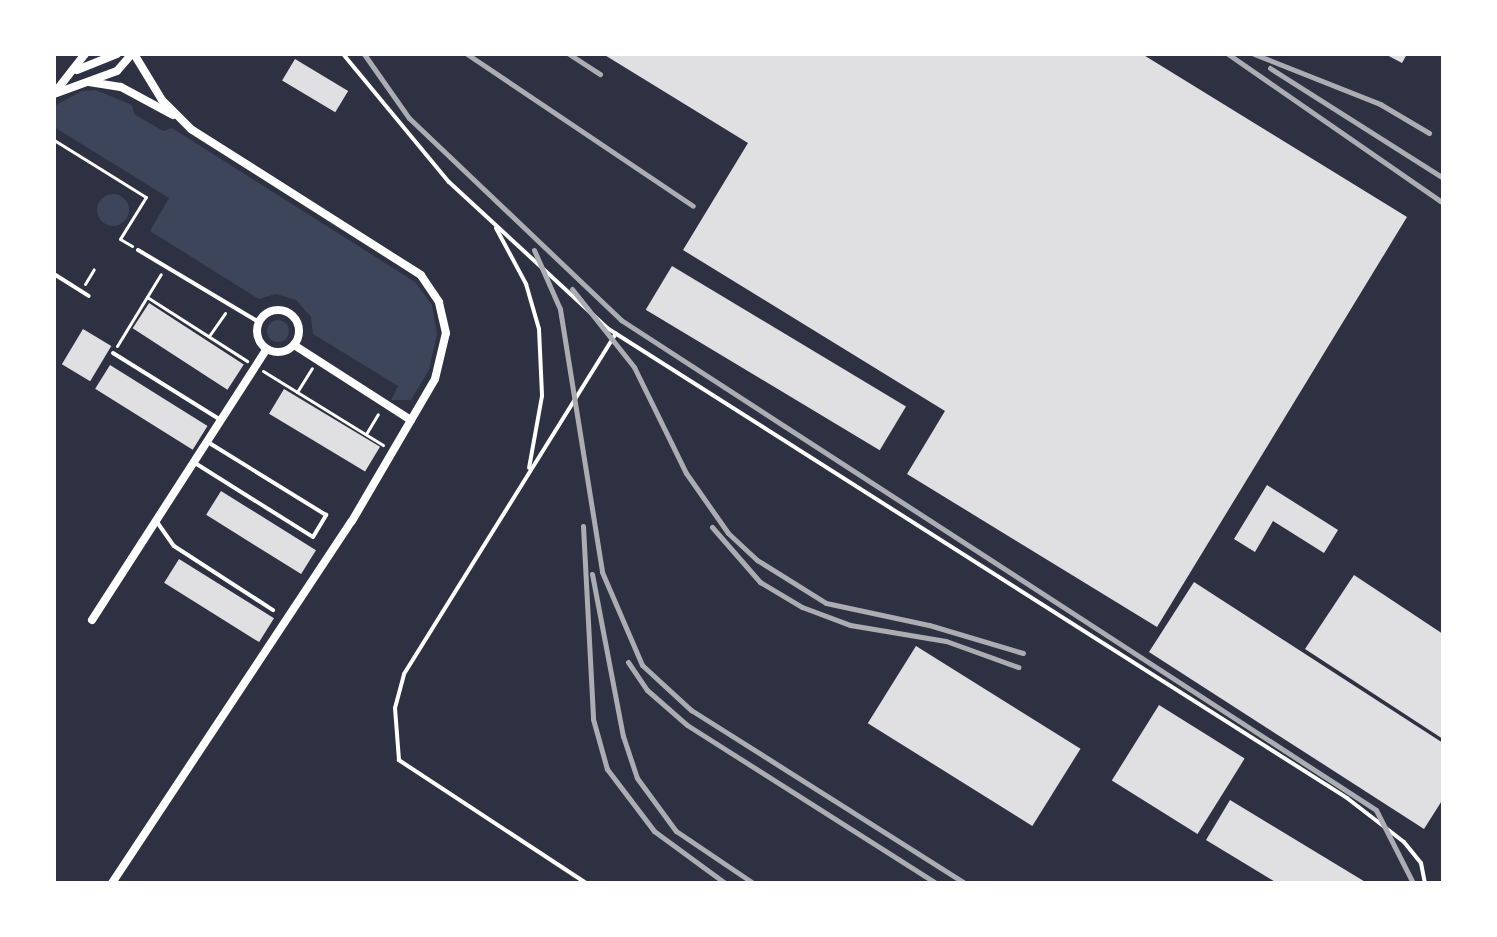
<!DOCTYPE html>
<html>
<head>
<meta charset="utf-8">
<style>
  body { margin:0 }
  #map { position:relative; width:1497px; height:937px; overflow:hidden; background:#2d3142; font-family:Roboto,sans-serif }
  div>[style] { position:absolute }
  .green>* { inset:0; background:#3c4559 }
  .round { border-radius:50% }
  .building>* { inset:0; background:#e0e0e3; transform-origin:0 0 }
  .path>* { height:3px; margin:-1.5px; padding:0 1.5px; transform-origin:1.5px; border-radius:1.5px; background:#fff }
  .service>* { height:4px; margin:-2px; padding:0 2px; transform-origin:2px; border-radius:2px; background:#fff }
  .minor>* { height:8px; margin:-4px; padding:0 4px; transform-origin:4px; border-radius:4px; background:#fff }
  .minor>.ring { margin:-4px; padding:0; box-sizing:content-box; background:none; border:8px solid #fff; border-radius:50% }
  .rail>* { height:5px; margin:-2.5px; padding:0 2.5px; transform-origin:2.5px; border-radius:2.5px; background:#abadb3 }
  span { translate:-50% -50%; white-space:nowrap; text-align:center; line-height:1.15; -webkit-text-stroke:8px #fff; paint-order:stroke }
  .frame { position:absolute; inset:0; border:56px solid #fff; pointer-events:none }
</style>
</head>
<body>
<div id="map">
  <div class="green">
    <i style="clip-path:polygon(96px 90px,132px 105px,134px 114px,163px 131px,172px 128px,415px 282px,432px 305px,437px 334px,429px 370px,411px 400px,391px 400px,398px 386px,313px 334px,311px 317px,296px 300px,276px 294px,259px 299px,150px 231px,169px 198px,54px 127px,54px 106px,82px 91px)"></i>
    <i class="round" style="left:97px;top:194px;width:32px;height:32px"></i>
    <i class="round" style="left:267px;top:320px;width:22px;height:22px"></i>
  </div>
  <div class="building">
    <i style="clip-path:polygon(603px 54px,1142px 54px,1407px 217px,1157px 627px,907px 474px,945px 411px,683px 250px,748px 143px)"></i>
    <i style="clip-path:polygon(1385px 54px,1407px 54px,1402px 63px)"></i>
    <i style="left:295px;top:59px;width:62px;height:25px;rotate:31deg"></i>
    <i style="left:672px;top:266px;width:273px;height:51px;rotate:31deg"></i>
    <i style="left:149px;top:303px;width:113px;height:30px;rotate:33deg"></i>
    <i style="left:83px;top:329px;width:33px;height:41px;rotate:31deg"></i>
    <i style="left:110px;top:365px;width:115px;height:28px;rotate:32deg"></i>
    <i style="left:284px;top:389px;width:112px;height:29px;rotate:31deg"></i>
    <i style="clip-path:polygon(1267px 485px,1338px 530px,1324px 553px,1273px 521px,1255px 552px,1234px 539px)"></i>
    <i style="left:221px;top:491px;width:112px;height:28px;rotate:32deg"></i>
    <i style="left:179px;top:559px;width:112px;height:28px;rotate:32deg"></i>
    <i style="clip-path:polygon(1354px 575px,1443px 634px,1443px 739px,1305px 649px)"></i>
    <i style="clip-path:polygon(1194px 582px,1443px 743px,1443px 799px,1424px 829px,1149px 652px)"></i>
    <i style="left:916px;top:646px;width:194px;height:91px;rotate:32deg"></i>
    <i style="left:1159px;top:705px;width:101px;height:89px;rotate:32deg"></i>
    <i style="clip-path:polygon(1230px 800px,1367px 883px,1277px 883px,1206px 840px)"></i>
  </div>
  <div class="path">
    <i style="left:54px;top:140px;width:108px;rotate:31.8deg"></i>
    <i style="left:146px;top:197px;width:49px;rotate:121.8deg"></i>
    <i style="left:120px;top:239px;width:14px;rotate:30deg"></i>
    <i style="left:85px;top:284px;width:17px;rotate:-59deg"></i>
    <i style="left:147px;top:297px;width:119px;rotate:32.6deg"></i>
    <i style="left:209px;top:336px;width:28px;rotate:-55deg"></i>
    <i style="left:117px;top:346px;width:84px;rotate:-58.6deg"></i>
    <i style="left:263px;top:371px;width:141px;rotate:31.7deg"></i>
    <i style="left:297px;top:392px;width:28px;rotate:-58deg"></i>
    <i style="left:366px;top:434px;width:23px;rotate:-59deg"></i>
  </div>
  <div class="service">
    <i style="left:343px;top:54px;width:166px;rotate:50.4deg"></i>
    <i style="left:449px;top:182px;width:215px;rotate:42.7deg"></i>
    <i style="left:607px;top:328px;width:877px;rotate:32.42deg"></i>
    <i style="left:1347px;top:798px;width:72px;rotate:37.7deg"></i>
    <i style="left:1404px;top:842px;width:27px;rotate:51deg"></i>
    <i style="left:1421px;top:863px;width:20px;rotate:79deg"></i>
    <i style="left:496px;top:228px;width:64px;rotate:61.8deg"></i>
    <i style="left:526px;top:284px;width:47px;rotate:73.9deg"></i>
    <i style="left:539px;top:329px;width:67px;rotate:87.4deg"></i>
    <i style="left:542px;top:396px;width:73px;rotate:100.2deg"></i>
    <i style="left:138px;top:250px;width:141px;rotate:30.8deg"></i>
    <i style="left:54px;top:274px;width:41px;rotate:32.2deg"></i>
    <i style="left:113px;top:353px;width:125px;rotate:31.9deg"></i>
    <i style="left:195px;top:463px;width:139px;rotate:32.1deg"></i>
    <i style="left:313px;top:537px;width:26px;rotate:-59deg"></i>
    <i style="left:326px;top:515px;width:139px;rotate:-148.3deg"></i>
    <i style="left:157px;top:522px;width:29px;rotate:55deg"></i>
    <i style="left:174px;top:546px;width:118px;rotate:32.9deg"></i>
    <i style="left:586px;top:883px;width:224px;rotate:-146.7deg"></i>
    <i style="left:399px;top:760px;width:52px;rotate:-94.4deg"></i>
    <i style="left:395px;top:708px;width:35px;rotate:-75deg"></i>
    <i style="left:404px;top:674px;width:401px;rotate:-58.1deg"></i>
  </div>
  <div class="minor">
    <i style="left:77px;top:70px;width:43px;rotate:-21.8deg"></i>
    <i style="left:89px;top:82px;width:32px;rotate:9deg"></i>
    <i style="left:121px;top:87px;width:59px;rotate:28.3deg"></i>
    <i style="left:56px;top:91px;width:47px;rotate:-51.9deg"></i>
    <i style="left:54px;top:94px;width:67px;rotate:-20.1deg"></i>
    <i style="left:117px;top:71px;width:23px;rotate:-49deg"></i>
    <i class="ring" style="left:257px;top:310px;width:34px;height:34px"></i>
    <i style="left:294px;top:345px;width:139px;rotate:32.7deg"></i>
    <i style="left:92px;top:620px;width:321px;rotate:-57.2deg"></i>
    <i style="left:112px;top:883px;width:434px;rotate:-56.5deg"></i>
    <i style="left:352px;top:521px;width:164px;rotate:-59.7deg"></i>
    <i style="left:435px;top:379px;width:47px;rotate:-76.6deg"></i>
    <i style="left:446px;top:333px;width:32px;rotate:-103deg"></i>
    <i style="left:439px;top:302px;width:32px;rotate:-124deg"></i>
    <i style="left:421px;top:275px;width:272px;rotate:-147.6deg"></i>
    <i style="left:191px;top:129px;width:41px;rotate:-135deg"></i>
    <i style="left:162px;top:100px;width:54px;rotate:-121.3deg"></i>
  </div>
  <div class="rail">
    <i style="left:364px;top:54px;width:78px;rotate:54.9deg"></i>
    <i style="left:409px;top:118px;width:293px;rotate:43.6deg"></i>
    <i style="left:621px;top:320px;width:900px;rotate:32.98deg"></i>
    <i style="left:1376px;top:810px;width:82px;rotate:63.1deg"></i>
    <i style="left:467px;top:54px;width:272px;rotate:33.9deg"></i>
    <i style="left:569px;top:54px;width:37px;rotate:33deg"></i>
    <i style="left:1228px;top:54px;width:262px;rotate:34.7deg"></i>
    <i style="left:1254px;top:54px;width:136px;rotate:21.6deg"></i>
    <i style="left:1380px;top:104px;width:57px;rotate:30.6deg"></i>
    <i style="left:1270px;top:68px;width:205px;rotate:32.4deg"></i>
    <i style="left:534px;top:250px;width:64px;rotate:66.2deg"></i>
    <i style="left:560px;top:309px;width:266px;rotate:80.9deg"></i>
    <i style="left:602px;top:572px;width:101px;rotate:66.7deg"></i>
    <i style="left:642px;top:665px;width:67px;rotate:42.6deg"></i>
    <i style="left:691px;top:710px;width:324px;rotate:32.3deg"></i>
    <i style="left:572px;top:289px;width:100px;rotate:51.5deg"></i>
    <i style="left:634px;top:367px;width:118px;rotate:63.9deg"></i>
    <i style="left:686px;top:473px;width:73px;rotate:55deg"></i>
    <i style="left:728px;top:533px;width:40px;rotate:43deg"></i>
    <i style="left:757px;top:560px;width:81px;rotate:31.9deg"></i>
    <i style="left:826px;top:603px;width:105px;rotate:12.1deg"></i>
    <i style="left:929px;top:625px;width:98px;rotate:16.6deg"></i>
    <i style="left:583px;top:526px;width:193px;rotate:87deg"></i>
    <i style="left:593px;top:719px;width:52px;rotate:74.4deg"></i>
    <i style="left:607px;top:769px;width:78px;rotate:52.8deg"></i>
    <i style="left:654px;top:831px;width:88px;rotate:36.2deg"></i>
    <i style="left:712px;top:527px;width:73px;rotate:48.9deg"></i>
    <i style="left:760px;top:582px;width:49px;rotate:30.8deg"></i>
    <i style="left:802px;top:607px;width:51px;rotate:20.6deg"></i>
    <i style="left:850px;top:625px;width:97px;rotate:9.5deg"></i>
    <i style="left:946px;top:641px;width:77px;rotate:19.9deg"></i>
    <i style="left:592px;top:574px;width:165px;rotate:79.2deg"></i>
    <i style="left:623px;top:736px;width:44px;rotate:71.6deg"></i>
    <i style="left:637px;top:778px;width:66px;rotate:53.7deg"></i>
    <i style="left:676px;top:831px;width:93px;rotate:34deg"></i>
    <i style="left:628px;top:662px;width:34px;rotate:56deg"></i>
    <i style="left:647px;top:690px;width:53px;rotate:41.2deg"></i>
    <i style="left:687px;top:725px;width:295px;rotate:32.4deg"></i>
  </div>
  <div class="frame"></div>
</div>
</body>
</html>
